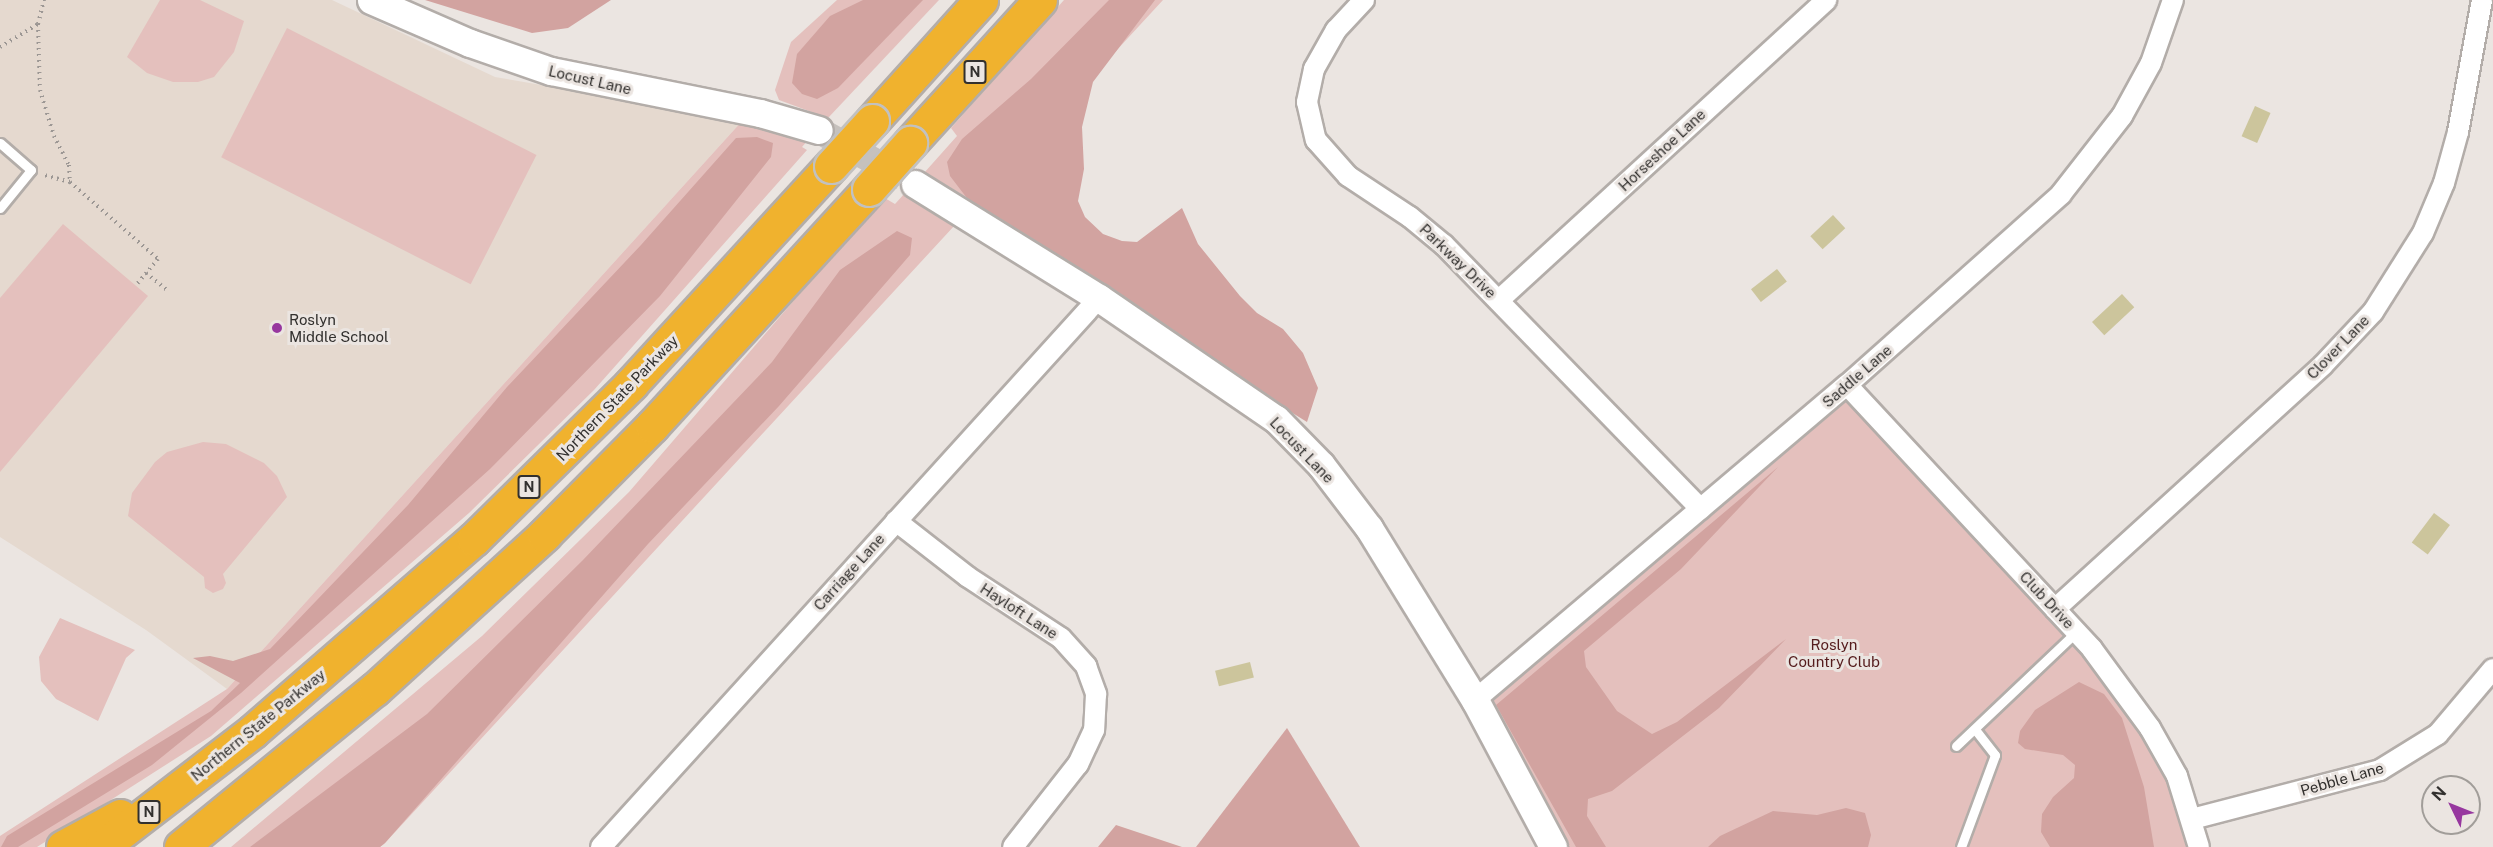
<!DOCTYPE html>
<html>
<head>
<meta charset="utf-8">
<style>
  body { margin:0 }
  #map { position:relative; width:2493px; height:847px; overflow:hidden; background:#ebe5e1; font-family:"Public Sans",sans-serif }
  div>[style] { position:absolute }
  .built>* { inset:0; background:#e5d9cf }
  .green>* { inset:0; background:#e4c0bd; transform-origin:0 0 }
  .forest>* { inset:0; background:#d2a3a0 }
  .water>* { inset:0; background:#ccc59c; transform-origin:0 0 }
  .secondary-tunnel>* { height:27px; margin-top:-13.5px; transform-origin:0; background:repeating-linear-gradient(90deg,#c6c1bd 0 27px,transparent 0 41px) }
  .path>* { height:4px; margin-top:-2px; transform-origin:0; background:repeating-linear-gradient(90deg,#9c9794 0 1.5px,transparent 0 6px) }
  .roads { filter:drop-shadow(2px 0 #b3ada9) drop-shadow(-2px 0 #b3ada9) drop-shadow(0 2px #b3ada9) drop-shadow(0 -2px #b3ada9) }
  .lane>* { height:9px; margin:-4.5px; padding:0 4.5px; transform-origin:4.5px; border-radius:4.5px; background:#fff }
  .street>* { height:20px; margin:-10px; padding:0 10px; transform-origin:10px; border-radius:10px; background:#fff }
  .secondary>* { height:27px; margin:-13.5px; padding:0 13.5px; transform-origin:13.5px; border-radius:13.5px; background:#fff }
  .highway>* { height:33px; margin:-16.5px; padding:0 16.5px; transform-origin:16.5px; border-radius:16.5px; background:#f0b22e }
  .bridges { filter:drop-shadow(2px 0 #c2c1c0) drop-shadow(-2px 0 #c2c1c0) drop-shadow(0 2px #c2c1c0) drop-shadow(0 -2px #c2c1c0) }
  .highway-bridge>* { height:33px; margin:-16.5px; padding:0 16.5px; transform-origin:16.5px; border-radius:16.5px; background:#f0b22e }
  .dots>* { width:16px; height:16px; translate:-50% -50%; box-sizing:border-box; border:3px solid #ebe5e1; border-radius:50% }
  span { translate:-50% -50%; white-space:nowrap; text-align:center; line-height:1.15; -webkit-text-stroke:6px #ebe5e1; paint-order:stroke }
  .shield-label span { padding:2px 4px; background:#ebe5e1; border:2px solid; border-radius:4px; -webkit-text-stroke-width:0 }
  .shield-label { font-size:14px; color:#32302e; font-weight:700 }
  .street-label { font-size:15px; color:#32302e }
  .poi-label { font-size:15px; color:#32302e }
  .left { translate:0 -50%; text-align:left }
  .park-label { font-size:15px; color:#551c1d }
  .north { position:absolute; left:2421px; top:775px; width:60px; height:60px; box-sizing:border-box; background:#ebe5e1; border:2px solid #a19d99; border-radius:50%; rotate:313deg; font-size:16px; font-weight:700; line-height:24px; text-align:center; color:#32302e }
  .north::after { content:''; display:block; margin:auto; width:21px; height:27px; background:#97379f; clip-path:polygon(50% 0,100% 100%,50% 72%,0 100%) }
</style>
</head>
<body>
<div id="map">
  <div class="built">
    <i style="clip-path:polygon(0 0,332px 0,495px 77px,743px 120px,227px 689px,146px 630px,0 537px)"></i>
  </div>
  <div class="green">
    <i style="clip-path:polygon(160px 0,200px 0,244px 21px,234px 52px,214px 77px,198px 82px,173px 82px,147px 73px,127px 57px)"></i>
    <i style="clip-path:polygon(837px 0,939px 0,828px 118px,779px 100px,775px 90px,791px 42px)"></i>
    <i style="clip-path:polygon(1064px 0,1163px 0,973px 206px,924px 173px,957px 136px,951px 128px)"></i>
    <i style="left:287px;top:28px;width:280px;height:145px;rotate:27deg"></i>
    <i style="clip-path:polygon(743px 120px,808px 140px,802px 147px,807px 150px,594px 390px,469px 513px,211px 736px,37px 847px,0 847px,0 836px,227px 689px)"></i>
    <i style="clip-path:polygon(905px 193px,955px 225px,385px 843px,380px 847px,231px 847px,482px 636px,629px 492px,883px 197px,895px 204px)"></i>
    <i style="clip-path:polygon(63px 224px,148px 296px,0 472px,0 298px)"></i>
    <i style="clip-path:polygon(1850px 386px,2150px 728px,2197px 847px,1553px 847px,1475px 700px)"></i>
    <i style="clip-path:polygon(203px 442px,226px 444px,264px 463px,277px 476px,287px 497px,223px 574px,226px 583px,223px 589px,213px 593px,205px 588px,204px 577px,128px 516px,132px 493px,155px 462px,167px 452px)"></i>
    <i style="clip-path:polygon(60px 618px,135px 650px,126px 658px,98px 721px,56px 699px,41px 681px,39px 657px)"></i>
  </div>
  <div class="forest">
    <i style="clip-path:polygon(425px 0,611px 0,568px 28px,532px 33px)"></i>
    <i style="clip-path:polygon(863px 0,923px 0,838px 88px,817px 99px,802px 94px,792px 83px,797px 54px,830px 16px)"></i>
    <i style="clip-path:polygon(1109px 0,1155px 0,1093px 82px,1082px 127px,1084px 169px,1078px 201px,1085px 217px,1103px 234px,1122px 241px,1137px 242px,1182px 208px,1198px 244px,1240px 296px,1257px 313px,1283px 329px,1303px 353px,1318px 388px,1307px 422px,1220px 368px,1176px 333px,1133px 312px,1065px 261px,973px 206px,950px 176px,947px 162px,962px 139px,1031px 79px)"></i>
    <i style="clip-path:polygon(757px 137px,773px 143px,771px 157px,660px 296px,490px 469px,241px 693px,152px 765px,18px 847px,1px 847px,7px 836px,211px 711px,240px 683px,193px 658px,210px 656px,233px 661px,270px 649px,408px 505px,507px 387px,641px 245px,736px 138px)"></i>
    <i style="clip-path:polygon(897px 231px,912px 238px,910px 255px,779px 406px,648px 544px,385px 843px,380px 847px,250px 847px,427px 714px,583px 560px,772px 362px,840px 270px)"></i>
    <i style="clip-path:polygon(1778px 467px,1681px 569px,1584px 651px,1586px 667px,1617px 711px,1652px 734px,1677px 722px,1786px 639px,1719px 708px,1612px 791px,1588px 799px,1587px 816px,1606px 847px,1576px 847px,1496px 705px)"></i>
    <i style="clip-path:polygon(2079px 682px,2104px 694px,2122px 718px,2144px 787px,2154px 847px,2050px 847px,2041px 832px,2042px 814px,2053px 797px,2074px 778px,2075px 765px,2063px 755px,2025px 749px,2018px 743px,2020px 731px,2035px 710px)"></i>
    <i style="clip-path:polygon(1287px 728px,1360px 847px,1196px 847px)"></i>
    <i style="clip-path:polygon(1846px 808px,1865px 813px,1871px 835px,1868px 847px,1708px 847px,1720px 836px,1773px 811px,1817px 815px)"></i>
    <i style="clip-path:polygon(1116px 825px,1182px 847px,1098px 847px)"></i>
  </div>
  <div class="water">
    <i style="left:2255px;top:106px;width:17px;height:33px;rotate:24deg"></i>
    <i style="left:1833px;top:215px;width:18px;height:31px;rotate:47deg"></i>
    <i style="left:1777px;top:269px;width:16px;height:33px;rotate:52deg"></i>
    <i style="left:2122px;top:294px;width:18px;height:41px;rotate:47deg"></i>
    <i style="left:2434px;top:513px;width:20px;height:37px;rotate:37deg"></i>
    <i style="left:1250px;top:662px;width:16px;height:36px;rotate:76deg"></i>
  </div>
  <div class="secondary-tunnel">
    <i style="left:819px;top:130px;width:96px;rotate:29.2deg"></i>
  </div>
  <div class="path">
    <i style="left:38px;top:24px;width:66px;rotate:88.3deg"></i>
    <i style="left:40px;top:90px;width:48px;rotate:73.1deg"></i>
    <i style="left:54px;top:136px;width:33px;rotate:63deg"></i>
    <i style="left:69px;top:165px;width:17px;rotate:87deg"></i>
    <i style="left:70px;top:182px;width:27px;rotate:-165deg"></i>
    <i style="left:0;top:47px;width:44px;rotate:-31.2deg"></i>
    <i style="left:38px;top:24px;width:25px;rotate:-76deg"></i>
    <i style="left:70px;top:182px;width:117px;rotate:41.2deg"></i>
    <i style="left:158px;top:259px;width:34px;rotate:130deg"></i>
    <i style="left:146px;top:273px;width:28px;rotate:39deg"></i>
  </div>
  <div class="roads">
    <div class="lane">
      <i style="left:0;top:143px;width:41px;rotate:41.1deg"></i>
      <i style="left:31px;top:170px;width:49px;rotate:129.2deg"></i>
      <i style="left:1956px;top:746px;width:166px;rotate:-43.5deg"></i>
      <i style="left:1961px;top:847px;width:98px;rotate:-69.7deg"></i>
      <i style="left:1995px;top:755px;width:33px;rotate:-128deg"></i>
    </div>
    <div class="street">
      <i style="left:1364px;top:0;width:41px;rotate:133deg"></i>
      <i style="left:1336px;top:30px;width:45px;rotate:119.4deg"></i>
      <i style="left:1314px;top:69px;width:34px;rotate:102deg"></i>
      <i style="left:1307px;top:102px;width:39px;rotate:77deg"></i>
      <i style="left:1316px;top:140px;width:48px;rotate:48.4deg"></i>
      <i style="left:1348px;top:176px;width:74px;rotate:33.5deg"></i>
      <i style="left:1410px;top:217px;width:44px;rotate:39.5deg"></i>
      <i style="left:1444px;top:245px;width:368px;rotate:45.8deg"></i>
      <i style="left:1499px;top:300px;width:444px;rotate:-42.5deg"></i>
      <i style="left:1847px;top:385px;width:360px;rotate:47.1deg"></i>
      <i style="left:2092px;top:649px;width:98px;rotate:53.7deg"></i>
      <i style="left:2150px;top:728px;width:55px;rotate:60.6deg"></i>
      <i style="left:2177px;top:776px;width:74px;rotate:72.8deg"></i>
      <i style="left:896px;top:521px;width:91px;rotate:37.9deg"></i>
      <i style="left:968px;top:577px;width:111px;rotate:33.3deg"></i>
      <i style="left:1061px;top:638px;width:38px;rotate:48deg"></i>
      <i style="left:1086px;top:666px;width:30px;rotate:70deg"></i>
      <i style="left:1096px;top:694px;width:36px;rotate:93deg"></i>
      <i style="left:1094px;top:730px;width:38px;rotate:115deg"></i>
      <i style="left:1078px;top:764px;width:105px;rotate:128.1deg"></i>
      <i style="left:2055px;top:609px;width:362px;rotate:-42.3deg"></i>
      <i style="left:2323px;top:365px;width:73px;rotate:-46.7deg"></i>
      <i style="left:2373px;top:312px;width:93px;rotate:-57.7deg"></i>
      <i style="left:2423px;top:233px;width:54px;rotate:-67.2deg"></i>
      <i style="left:2444px;top:183px;width:53px;rotate:-74.6deg"></i>
      <i style="left:2458px;top:132px;width:134px;rotate:-79.7deg"></i>
      <i style="left:1475px;top:700px;width:487px;rotate:-40.3deg"></i>
      <i style="left:1847px;top:385px;width:287px;rotate:-41.7deg"></i>
      <i style="left:2061px;top:194px;width:99px;rotate:-52deg"></i>
      <i style="left:2122px;top:116px;width:60px;rotate:-61.3deg"></i>
      <i style="left:2151px;top:63px;width:67px;rotate:-70.8deg"></i>
      <i style="left:2192px;top:819px;width:194px;rotate:-14.6deg"></i>
      <i style="left:2380px;top:770px;width:68px;rotate:-31.8deg"></i>
      <i style="left:2438px;top:734px;width:85px;rotate:-49.8deg"></i>
      <i style="left:601px;top:847px;width:741px;rotate:-47.79deg"></i>
    </div>
    <div class="secondary">
      <i style="left:371px;top:0;width:108px;rotate:23.5deg"></i>
      <i style="left:470px;top:43px;width:86px;rotate:19.1deg"></i>
      <i style="left:551px;top:71px;width:213px;rotate:11.4deg"></i>
      <i style="left:760px;top:113px;width:61px;rotate:16.1deg"></i>
      <i style="left:915px;top:184px;width:216px;rotate:31.8deg"></i>
      <i style="left:1099px;top:298px;width:214px;rotate:34.4deg"></i>
      <i style="left:1276px;top:419px;width:64px;rotate:45.6deg"></i>
      <i style="left:1321px;top:465px;width:79px;rotate:52.7deg"></i>
      <i style="left:1369px;top:528px;width:202px;rotate:58.4deg"></i>
      <i style="left:1475px;top:700px;width:166px;rotate:62deg"></i>
    </div>
    <div class="highway">
      <i style="left:872px;top:121px;width:163px;rotate:-48deg"></i>
      <i style="left:910px;top:143px;width:193px;rotate:-47.7deg"></i>
      <i style="left:63px;top:847px;width:65px;rotate:-28.5deg"></i>
      <i style="left:102px;top:847px;width:190px;rotate:-37.5deg"></i>
      <i style="left:253px;top:731px;width:293px;rotate:-41deg"></i>
      <i style="left:474px;top:539px;width:221px;rotate:-44.6deg"></i>
      <i style="left:631px;top:384px;width:296px;rotate:-47.5deg"></i>
      <i style="left:181px;top:847px;width:250px;rotate:-39.2deg"></i>
      <i style="left:375px;top:689px;width:229px;rotate:-42.3deg"></i>
      <i style="left:544px;top:535px;width:153px;rotate:-45.3deg"></i>
      <i style="left:652px;top:426px;width:321px;rotate:-47.5deg"></i>
    </div>
  </div>
  <div class="bridges">
    <div class="highway-bridge">
      <i style="left:831px;top:166px;width:61px;rotate:-47.7deg"></i>
      <i style="left:869px;top:189px;width:62px;rotate:-48.3deg"></i>
    </div>
  </div>
  <div class="dots">
    <i style="left:277px;top:328px;background:#97379f"></i>
  </div>
  <div class="shield-label">
    <span style="left:975px;top:72px">N</span>
    <span style="left:529px;top:487px">N</span>
    <span style="left:149px;top:812px">N</span>
  </div>
  <div class="street-label">
    <span style="left:590px;top:80px;rotate:13deg">Locust Lane</span>
    <span style="left:1662px;top:150px;rotate:-43deg">Horseshoe Lane</span>
    <span style="left:1458px;top:261px;rotate:44deg">Parkway Drive</span>
    <span style="left:2338px;top:347px;rotate:-46deg">Clover Lane</span>
    <span style="left:1857px;top:376px;rotate:-41deg">Saddle Lane</span>
    <span style="left:617px;top:398px;rotate:-46deg">Northern State Parkway</span>
    <span style="left:1302px;top:450px;rotate:46deg">Locust Lane</span>
    <span style="left:849px;top:572px;rotate:-48deg">Carriage Lane</span>
    <span style="left:2047px;top:600px;rotate:47deg">Club Drive</span>
    <span style="left:1019px;top:611px;rotate:33deg">Hayloft Lane</span>
    <span style="left:258px;top:725px;rotate:-39deg">Northern State Parkway</span>
    <span style="left:2342px;top:779px;rotate:-16deg">Pebble Lane</span>
  </div>
  <div class="poi-label">
    <span class="left" style="left:289px;top:328px">Roslyn<br>Middle School</span>
  </div>
  <div class="park-label">
    <span style="left:1834px;top:653px">Roslyn<br>Country Club</span>
  </div>
  <div class="north">N</div>
</div>
</body>
</html>
